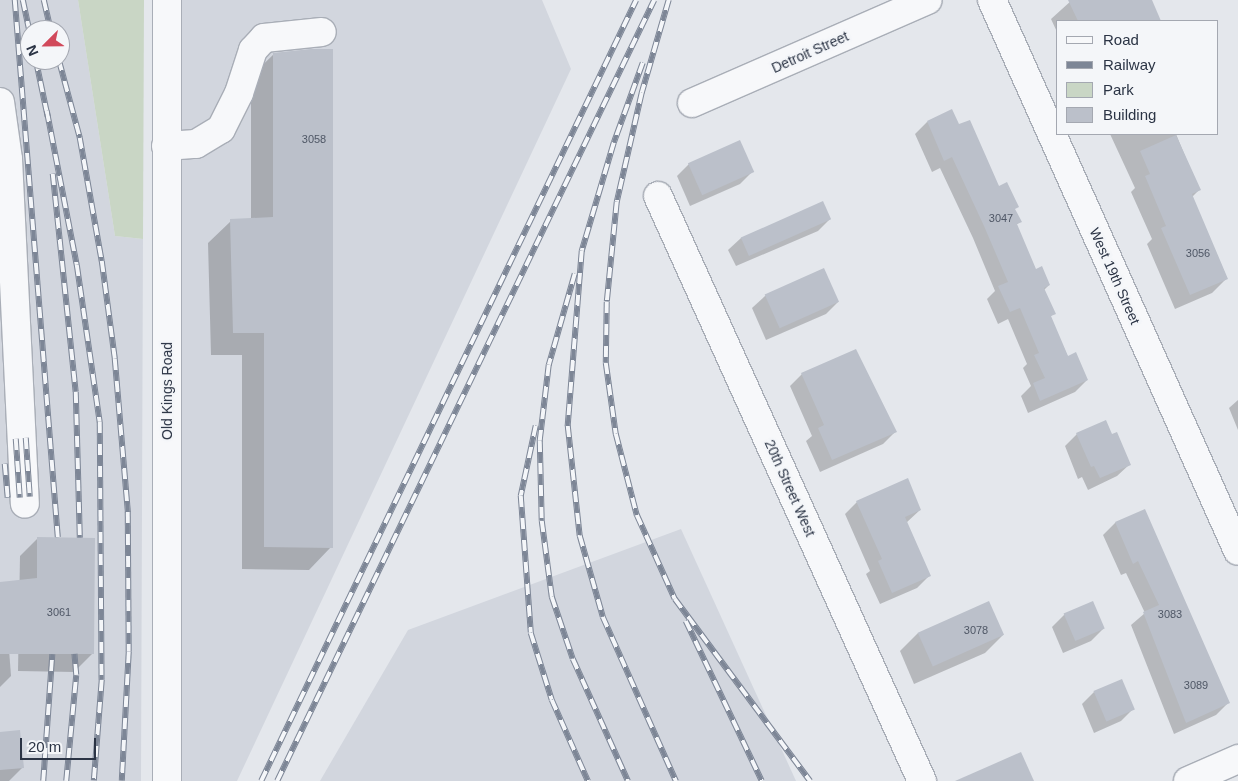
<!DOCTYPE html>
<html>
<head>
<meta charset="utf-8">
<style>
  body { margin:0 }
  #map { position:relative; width:1238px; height:781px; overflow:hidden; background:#e4e7ec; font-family:Arial,sans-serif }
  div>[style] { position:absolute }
  .built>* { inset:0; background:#d2d6de }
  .green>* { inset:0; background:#c9d6c5 }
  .shadow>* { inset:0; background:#0003 }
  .building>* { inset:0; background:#bbc0ca; transform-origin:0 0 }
  .roads { filter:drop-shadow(1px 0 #a9aeb7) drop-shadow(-1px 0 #a9aeb7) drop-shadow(0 1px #a9aeb7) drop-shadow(0 -1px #a9aeb7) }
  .minor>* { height:28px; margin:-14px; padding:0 14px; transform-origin:14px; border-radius:14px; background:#f7f8fa }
  .rail>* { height:5.5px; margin-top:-2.75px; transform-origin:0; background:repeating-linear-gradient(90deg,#f4f6f9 0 11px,#7d8696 0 22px); box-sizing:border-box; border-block:1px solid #7d8696 }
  span { translate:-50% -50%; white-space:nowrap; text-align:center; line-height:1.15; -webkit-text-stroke:5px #f4f6f9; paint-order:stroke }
  .number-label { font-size:11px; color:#4f5766 }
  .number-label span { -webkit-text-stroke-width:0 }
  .street-label { font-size:14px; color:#2b3445 }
  .legend { position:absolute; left:1056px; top:20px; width:162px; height:115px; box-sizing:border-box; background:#f4f6f9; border:1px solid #a4a8b1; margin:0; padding:6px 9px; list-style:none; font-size:15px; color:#2b3445 }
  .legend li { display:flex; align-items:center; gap:10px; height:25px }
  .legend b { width:25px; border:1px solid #a4a8b1 }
  .north { position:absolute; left:20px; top:20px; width:50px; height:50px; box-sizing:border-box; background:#f4f6f9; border:1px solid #a4a8b1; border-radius:50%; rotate:247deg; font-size:14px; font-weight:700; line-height:20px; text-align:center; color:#2b3445 }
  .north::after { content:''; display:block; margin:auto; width:18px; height:22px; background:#d1495b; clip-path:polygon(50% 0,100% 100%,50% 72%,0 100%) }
  .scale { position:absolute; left:20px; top:738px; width:76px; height:22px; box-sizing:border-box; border:2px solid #2b3445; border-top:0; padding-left:6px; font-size:15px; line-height:18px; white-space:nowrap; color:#2b3445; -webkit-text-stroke:4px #f4f6f9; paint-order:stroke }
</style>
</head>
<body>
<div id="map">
  <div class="built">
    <i style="clip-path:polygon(evenodd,0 0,78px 0,115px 236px,143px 239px,141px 781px,0 781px,0 0,30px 30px,60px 30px,60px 60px,30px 60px,30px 30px)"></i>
    <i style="clip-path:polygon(179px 0,542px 0,571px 69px,237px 781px,180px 781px)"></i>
    <i style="clip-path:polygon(681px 529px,796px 781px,320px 781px,408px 630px)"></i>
  </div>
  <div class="green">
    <i style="clip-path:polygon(78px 0,144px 0,143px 239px,115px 236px)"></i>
  </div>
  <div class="shadow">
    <i style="clip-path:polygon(1072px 0,1150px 0,1158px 16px,1153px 21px,1057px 21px,1057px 32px,1051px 19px)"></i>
    <i style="clip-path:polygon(274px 54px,331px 547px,309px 570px,242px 569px,242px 355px,211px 355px,208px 243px,231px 221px,251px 219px,251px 76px)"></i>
    <i style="clip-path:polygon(927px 122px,958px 126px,1014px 209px,1020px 222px,1016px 225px,1036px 271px,1049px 285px,1044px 290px,1054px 313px,1050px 317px,1068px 357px,1087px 380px,1075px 392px,1028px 413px,1021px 396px,1031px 386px,1023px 368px,1027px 364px,1008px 319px,998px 324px,987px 299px,995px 291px,973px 238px,940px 168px,932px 172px,915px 134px)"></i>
    <i style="clip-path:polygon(1110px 134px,1176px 134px,1199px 190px,1192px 197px,1227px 278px,1212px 293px,1175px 309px,1147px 244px,1152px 239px,1131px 192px,1135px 188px)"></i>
    <i style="clip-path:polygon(689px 164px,752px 172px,740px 184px,690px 206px,677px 176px)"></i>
    <i style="clip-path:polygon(830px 219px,818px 231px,736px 266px,728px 250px,741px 238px)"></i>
    <i style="clip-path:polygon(824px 270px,838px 302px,826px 314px,766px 340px,752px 308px,765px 296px)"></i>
    <i style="clip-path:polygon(802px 374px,895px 432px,883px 444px,820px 472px,806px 441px,812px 436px,790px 386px)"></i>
    <i style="clip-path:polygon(1238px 400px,1238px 430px,1229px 408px)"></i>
    <i style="clip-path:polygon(1077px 434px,1112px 436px,1130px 464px,1117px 476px,1088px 490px,1082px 477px,1078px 479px,1065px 446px)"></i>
    <i style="clip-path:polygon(857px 502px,920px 510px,906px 523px,929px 576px,917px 588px,880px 604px,866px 574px,870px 571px,845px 514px)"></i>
    <i style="clip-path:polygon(1145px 511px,1228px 703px,1216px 715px,1174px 734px,1131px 625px,1145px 613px,1126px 573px,1121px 575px,1103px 535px,1115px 523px)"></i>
    <i style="clip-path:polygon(38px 538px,92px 654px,74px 672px,18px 671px,20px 556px)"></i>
    <i style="clip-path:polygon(0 583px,4px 583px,11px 676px,0 687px)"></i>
    <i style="clip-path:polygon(1092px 603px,1103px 629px,1091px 641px,1063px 653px,1052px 627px,1064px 615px)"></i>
    <i style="clip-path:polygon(918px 633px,1003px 635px,985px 653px,914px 684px,900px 651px)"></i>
    <i style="clip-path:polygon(1094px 692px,1133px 709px,1121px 721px,1094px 733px,1082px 704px)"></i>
    <i style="clip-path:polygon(0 733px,22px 768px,9px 781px,0 781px)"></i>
  </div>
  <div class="building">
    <i style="clip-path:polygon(1068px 0,1152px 0,1161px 21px,1078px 21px)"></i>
    <i style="clip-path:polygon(311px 49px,333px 49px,333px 548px,264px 547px,264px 333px,233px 333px,230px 219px,273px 217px,273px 53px)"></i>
    <i style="clip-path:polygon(952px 109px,959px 124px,970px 120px,999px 186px,1007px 182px,1019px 207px,1015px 209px,1022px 222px,1017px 224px,1036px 269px,1042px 266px,1050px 285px,1044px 288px,1056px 314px,1051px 316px,1068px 356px,1076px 352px,1088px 380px,1040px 401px,1033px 383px,1045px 378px,1034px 355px,1039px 353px,1020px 308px,1010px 312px,998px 286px,1008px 282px,984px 226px,952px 157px,944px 161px,927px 121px)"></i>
    <i style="clip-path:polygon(1176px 135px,1201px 190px,1192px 194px,1228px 279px,1190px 295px,1161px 228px,1166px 226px,1145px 176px,1150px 174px,1140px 151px)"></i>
    <i style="left:740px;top:140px;width:35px;height:57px;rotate:66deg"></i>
    <i style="left:823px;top:201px;width:20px;height:90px;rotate:66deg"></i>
    <i style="left:824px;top:268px;width:37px;height:65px;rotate:66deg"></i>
    <i style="clip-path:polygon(856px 349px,897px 432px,832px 460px,818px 428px,824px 425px,801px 373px)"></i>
    <i style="clip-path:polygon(1106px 420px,1112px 434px,1117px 432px,1131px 465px,1100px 478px,1094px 466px,1091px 467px,1076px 433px)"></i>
    <i style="clip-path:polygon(908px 478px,921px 510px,905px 517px,931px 576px,892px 593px,878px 561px,882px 559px,856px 501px)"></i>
    <i style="clip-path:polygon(1145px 509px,1230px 703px,1186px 723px,1143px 612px,1159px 605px,1138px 561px,1133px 564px,1115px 522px)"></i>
    <i style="clip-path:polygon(37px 537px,95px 538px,94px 654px,0 654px,0 582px,37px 578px)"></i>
    <i style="left:989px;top:601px;width:37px;height:78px;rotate:66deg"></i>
    <i style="left:1093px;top:601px;width:30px;height:32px;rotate:67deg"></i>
    <i style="left:1122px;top:679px;width:33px;height:31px;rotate:67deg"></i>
    <i style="clip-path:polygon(20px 730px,24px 768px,0 770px,0 732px)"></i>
    <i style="clip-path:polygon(1021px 752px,1034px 781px,955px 781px)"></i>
  </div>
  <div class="roads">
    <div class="minor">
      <i style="left:167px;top:0;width:781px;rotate:90deg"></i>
      <i style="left:992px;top:0;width:603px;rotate:65.94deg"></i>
      <i style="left:0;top:102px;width:58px;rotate:82deg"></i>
      <i style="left:8px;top:159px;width:345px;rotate:87.2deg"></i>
      <i style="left:692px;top:103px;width:257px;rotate:-23.6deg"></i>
      <i style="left:166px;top:146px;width:30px;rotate:-4deg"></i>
      <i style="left:196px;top:144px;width:29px;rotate:-31deg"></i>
      <i style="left:221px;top:129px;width:40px;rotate:-63.4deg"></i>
      <i style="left:239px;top:93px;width:45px;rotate:-72deg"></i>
      <i style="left:253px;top:50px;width:16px;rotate:-47deg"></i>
      <i style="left:264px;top:38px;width:58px;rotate:-5.9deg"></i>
      <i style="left:658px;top:196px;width:642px;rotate:65.71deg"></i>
      <i style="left:1188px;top:781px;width:55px;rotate:-23.7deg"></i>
    </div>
  </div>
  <div class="rail">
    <i style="left:15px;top:0;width:539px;rotate:85.42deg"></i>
    <i style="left:23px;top:0;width:35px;rotate:78deg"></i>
    <i style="left:44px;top:0;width:31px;rotate:77deg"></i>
    <i style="left:669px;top:0;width:97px;rotate:106.2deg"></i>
    <i style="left:642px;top:93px;width:112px;rotate:102.9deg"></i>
    <i style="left:617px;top:202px;width:100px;rotate:95.7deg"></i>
    <i style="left:607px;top:302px;width:61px;rotate:90.9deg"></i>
    <i style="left:606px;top:363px;width:72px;rotate:82deg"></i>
    <i style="left:616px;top:434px;width:84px;rotate:75.5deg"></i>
    <i style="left:637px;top:515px;width:92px;rotate:65.7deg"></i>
    <i style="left:675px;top:599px;width:227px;rotate:53.4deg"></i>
    <i style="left:36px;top:60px;width:58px;rotate:78.1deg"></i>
    <i style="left:59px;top:60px;width:81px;rotate:74.9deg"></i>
    <i style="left:80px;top:138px;width:125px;rotate:79.9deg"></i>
    <i style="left:102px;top:261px;width:99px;rotate:82.4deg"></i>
    <i style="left:115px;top:359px;width:154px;rotate:85.1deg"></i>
    <i style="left:128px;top:512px;width:140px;rotate:89.6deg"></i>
    <i style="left:129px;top:652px;width:129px;rotate:93.1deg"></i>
    <i style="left:643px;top:63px;width:85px;rotate:109.9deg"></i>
    <i style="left:614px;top:143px;width:113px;rotate:106.5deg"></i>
    <i style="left:582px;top:251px;width:176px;rotate:94.6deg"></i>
    <i style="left:568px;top:426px;width:111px;rotate:83.8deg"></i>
    <i style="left:580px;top:536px;width:84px;rotate:74.1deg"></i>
    <i style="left:603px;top:617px;width:180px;rotate:66deg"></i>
    <i style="left:47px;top:111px;width:157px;rotate:79deg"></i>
    <i style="left:77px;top:265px;width:159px;rotate:81.7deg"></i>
    <i style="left:100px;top:422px;width:258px;rotate:89.6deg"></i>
    <i style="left:102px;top:680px;width:101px;rotate:94.5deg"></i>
    <i style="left:53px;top:174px;width:219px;rotate:84deg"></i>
    <i style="left:76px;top:392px;width:146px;rotate:88.4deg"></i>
    <i style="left:575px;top:274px;width:95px;rotate:105.9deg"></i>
    <i style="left:549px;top:365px;width:77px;rotate:96.8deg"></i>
    <i style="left:540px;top:441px;width:80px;rotate:88.6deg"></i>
    <i style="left:542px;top:521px;width:77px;rotate:82.5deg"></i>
    <i style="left:552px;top:597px;width:65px;rotate:71.3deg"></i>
    <i style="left:573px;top:659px;width:134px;rotate:65.7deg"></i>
    <i style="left:536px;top:426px;width:72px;rotate:102.1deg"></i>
    <i style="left:521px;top:496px;width:137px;rotate:85.8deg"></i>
    <i style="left:531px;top:633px;width:70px;rotate:72.6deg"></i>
    <i style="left:552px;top:700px;width:89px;rotate:66deg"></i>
    <i style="left:26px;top:438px;width:59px;rotate:86.1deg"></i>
    <i style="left:16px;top:439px;width:59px;rotate:86.1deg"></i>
    <i style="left:5px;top:464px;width:34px;rotate:85deg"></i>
    <i style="left:686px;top:621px;width:177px;rotate:64.6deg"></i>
    <i style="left:43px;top:781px;width:127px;rotate:-85.9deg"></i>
    <i style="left:66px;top:781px;width:106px;rotate:-84.6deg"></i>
    <i style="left:76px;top:675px;width:21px;rotate:-95deg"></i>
    <i style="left:261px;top:781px;width:866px;rotate:-64.35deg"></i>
    <i style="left:277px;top:781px;width:867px;rotate:-64.23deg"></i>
  </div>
  <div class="number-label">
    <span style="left:314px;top:139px">3058</span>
    <span style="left:1001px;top:218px">3047</span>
    <span style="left:1198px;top:253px">3056</span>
    <span style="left:59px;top:612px">3061</span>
    <span style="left:1170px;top:614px">3083</span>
    <span style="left:976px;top:630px">3078</span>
    <span style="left:1196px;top:685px">3089</span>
  </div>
  <div class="street-label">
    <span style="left:810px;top:52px;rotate:-24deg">Detroit Street</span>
    <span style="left:1115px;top:276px;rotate:66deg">West 19th Street</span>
    <span style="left:167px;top:391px;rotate:-90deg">Old Kings Road</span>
    <span style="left:790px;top:488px;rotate:66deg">20th Street West</span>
  </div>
  <ul class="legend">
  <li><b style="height:6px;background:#f7f8fa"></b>Road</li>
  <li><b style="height:6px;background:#7d8696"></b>Railway</li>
  <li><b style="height:14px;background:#c9d6c5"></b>Park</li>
  <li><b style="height:14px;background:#bbc0ca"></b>Building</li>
  </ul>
  <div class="north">N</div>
  <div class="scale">20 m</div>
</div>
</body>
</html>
